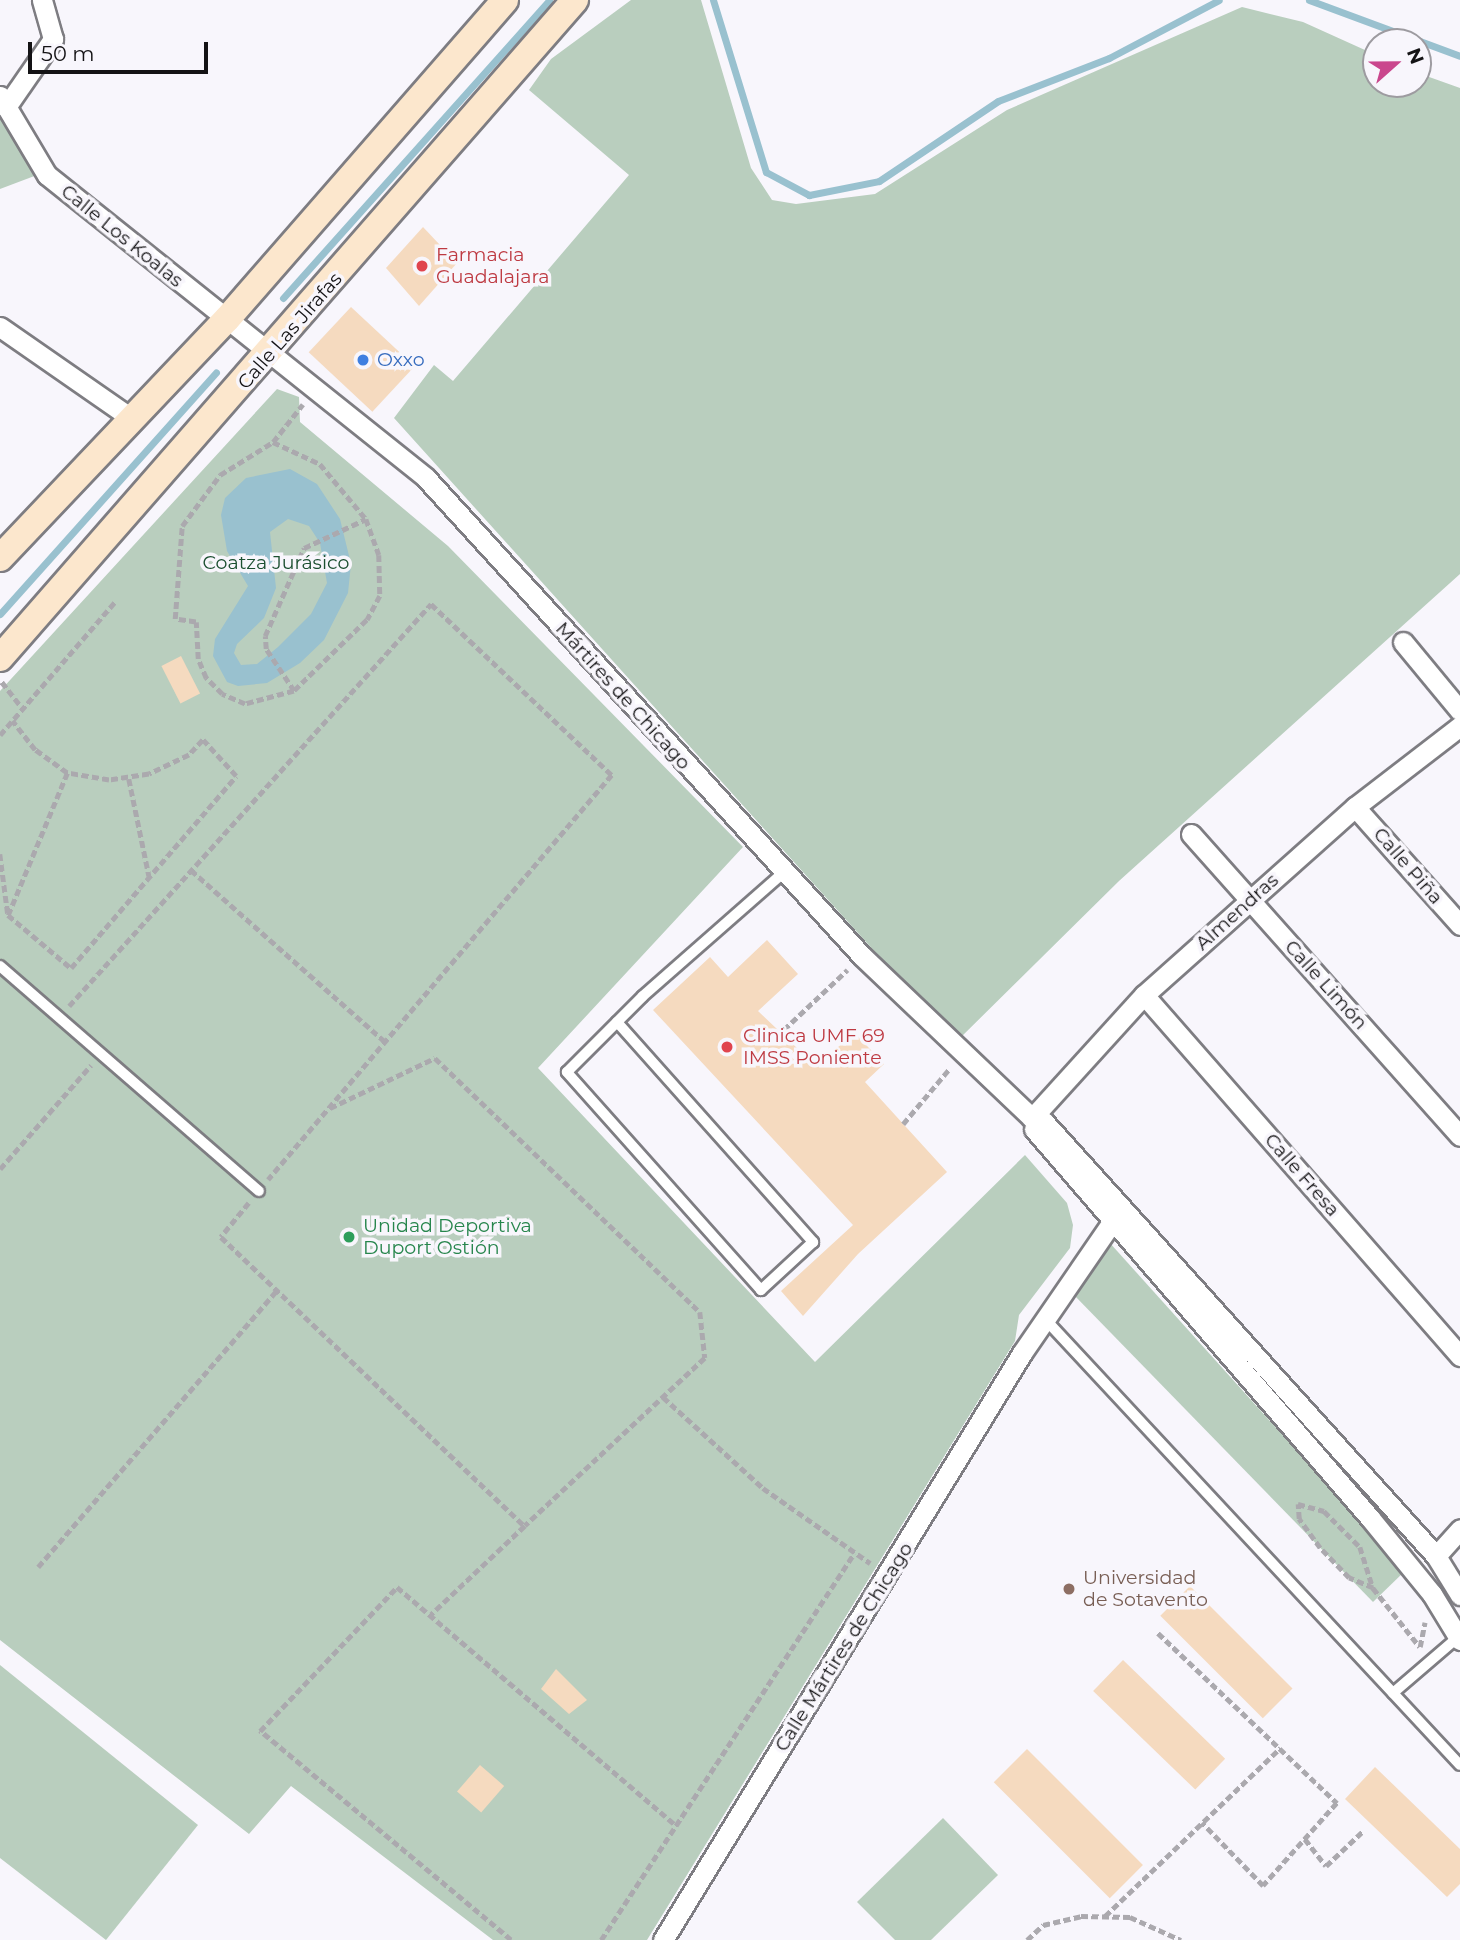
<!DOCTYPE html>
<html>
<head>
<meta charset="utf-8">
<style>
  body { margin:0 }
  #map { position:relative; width:1460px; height:1940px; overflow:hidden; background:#f8f6fc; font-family:Montserrat,sans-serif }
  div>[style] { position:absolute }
  .green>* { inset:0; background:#b9cebe }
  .water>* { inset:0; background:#99c1cf }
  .stream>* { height:7px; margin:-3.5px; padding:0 3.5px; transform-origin:3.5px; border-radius:3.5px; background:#99c1cf }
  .building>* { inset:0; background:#f5dabf; transform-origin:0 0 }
  .path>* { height:4.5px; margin-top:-2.25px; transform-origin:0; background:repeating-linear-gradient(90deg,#aba9ae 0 7px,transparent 0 10.5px) }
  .roads { filter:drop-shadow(2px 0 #7e7d82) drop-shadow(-2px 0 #7e7d82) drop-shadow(0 2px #7e7d82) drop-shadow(0 -2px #7e7d82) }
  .lane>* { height:10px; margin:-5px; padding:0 5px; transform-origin:5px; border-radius:5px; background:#fff }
  .street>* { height:19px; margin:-9.5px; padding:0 9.5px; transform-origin:9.5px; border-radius:9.5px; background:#fff }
  .secondary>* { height:26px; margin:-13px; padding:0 13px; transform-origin:13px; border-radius:13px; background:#fce7cd }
  .dots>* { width:19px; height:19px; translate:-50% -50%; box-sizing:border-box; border:4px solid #f8f6fc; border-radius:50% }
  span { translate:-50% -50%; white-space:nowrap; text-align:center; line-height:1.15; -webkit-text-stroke:7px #f8f6fc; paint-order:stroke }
  .street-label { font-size:19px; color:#141315 }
  .health-label { font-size:19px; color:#be3a42 }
  .left { translate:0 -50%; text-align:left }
  .shop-label { font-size:19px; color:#366cbe }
  .park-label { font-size:19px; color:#1b4f30 }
  .leisure-label { font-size:19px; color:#27864d }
  .education-label { font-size:19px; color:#785e54 }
  .north { position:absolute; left:1362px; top:28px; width:70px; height:70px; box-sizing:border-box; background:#f8f6fc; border:2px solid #9d9ba0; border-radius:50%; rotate:69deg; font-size:19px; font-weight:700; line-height:28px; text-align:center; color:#141315 }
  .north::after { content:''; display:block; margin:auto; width:24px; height:32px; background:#ca478d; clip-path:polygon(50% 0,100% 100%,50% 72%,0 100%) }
  .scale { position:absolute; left:28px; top:42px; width:180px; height:32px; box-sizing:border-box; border:4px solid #141315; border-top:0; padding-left:9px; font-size:21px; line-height:24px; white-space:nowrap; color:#141315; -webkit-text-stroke:5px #f8f6fc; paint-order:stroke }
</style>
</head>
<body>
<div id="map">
  <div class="green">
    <i style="clip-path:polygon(631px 0,701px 0,751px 168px,772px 200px,796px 204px,875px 194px,1007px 110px,1242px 7px,1303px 22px,1376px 55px,1376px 84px,1418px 84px,1418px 73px,1460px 88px,1460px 574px,1119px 881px,956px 1042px,394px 418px,434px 365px,453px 381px,629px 175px,529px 90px,551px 59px)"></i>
    <i style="clip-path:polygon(0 93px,45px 172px,0 189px)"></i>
    <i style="clip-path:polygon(277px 389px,299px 397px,300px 422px,448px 546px,743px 847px,538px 1068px,815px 1362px,1025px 1155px,1067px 1203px,1073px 1225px,1070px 1248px,1019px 1315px,1015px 1341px,647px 1940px,493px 1940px,291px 1786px,249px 1834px,0 1640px,0 691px)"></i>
    <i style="clip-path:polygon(1109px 1242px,1405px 1571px,1373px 1602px,1073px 1294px)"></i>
    <i style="clip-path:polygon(0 1665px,198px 1825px,106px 1940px,0 1858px)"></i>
    <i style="clip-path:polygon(943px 1818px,998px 1875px,931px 1940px,895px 1940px,857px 1902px)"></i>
  </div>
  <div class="water">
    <i style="clip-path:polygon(evenodd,290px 469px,317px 484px,340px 519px,351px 564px,348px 593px,324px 640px,300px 663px,267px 683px,238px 686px,227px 682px,213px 656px,215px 639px,248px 586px,227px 551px,221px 515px,225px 498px,246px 478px,290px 469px,288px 519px,309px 526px,320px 543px,327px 583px,311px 614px,278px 647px,257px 664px,241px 665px,234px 653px,237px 644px,264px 618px,276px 588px,270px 532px,288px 519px)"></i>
  </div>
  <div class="stream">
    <i style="left:713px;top:0;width:180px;rotate:72.9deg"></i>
    <i style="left:766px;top:172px;width:49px;rotate:28.1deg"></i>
    <i style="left:809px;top:195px;width:71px;rotate:-11.3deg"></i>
    <i style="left:879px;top:181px;width:143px;rotate:-33.9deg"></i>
    <i style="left:998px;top:101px;width:119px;rotate:-21.2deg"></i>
    <i style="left:1109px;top:58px;width:124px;rotate:-27.8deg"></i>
    <i style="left:1309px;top:0;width:161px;rotate:20.3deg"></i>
    <i style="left:283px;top:298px;width:399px;rotate:-48.2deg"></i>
    <i style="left:0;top:614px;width:324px;rotate:-48.2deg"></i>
  </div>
  <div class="building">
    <i style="clip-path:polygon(423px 227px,457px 263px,419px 306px,386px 268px)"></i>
    <i style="left:351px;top:307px;width:87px;height:62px;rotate:43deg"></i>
    <i style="left:181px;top:656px;width:42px;height:22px;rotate:63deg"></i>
    <i style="clip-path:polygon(767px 940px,798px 974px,758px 1011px,817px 1067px,854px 1032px,884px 1064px,865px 1082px,947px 1172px,858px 1254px,803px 1316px,781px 1291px,853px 1225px,653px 1010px,710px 957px,728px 977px)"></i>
    <i style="left:1190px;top:1586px;width:145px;height:42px;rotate:45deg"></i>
    <i style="left:1123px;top:1660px;width:142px;height:43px;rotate:44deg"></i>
    <i style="clip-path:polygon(556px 1669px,587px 1700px,569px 1714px,541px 1689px)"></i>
    <i style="left:1027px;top:1749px;width:164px;height:47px;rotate:45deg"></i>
    <i style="left:480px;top:1765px;width:32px;height:35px;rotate:41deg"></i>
    <i style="clip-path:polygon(1375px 1767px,1460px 1849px,1460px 1884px,1447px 1897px,1345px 1799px)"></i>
  </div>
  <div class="path">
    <i style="left:273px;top:442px;width:52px;rotate:25.1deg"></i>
    <i style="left:320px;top:464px;width:72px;rotate:50.1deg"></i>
    <i style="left:366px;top:519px;width:38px;rotate:70deg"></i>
    <i style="left:379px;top:555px;width:41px;rotate:88.6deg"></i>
    <i style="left:380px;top:596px;width:27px;rotate:118deg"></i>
    <i style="left:367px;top:620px;width:102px;rotate:135.8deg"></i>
    <i style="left:294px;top:691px;width:51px;rotate:165.1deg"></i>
    <i style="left:245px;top:704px;width:25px;rotate:-157deg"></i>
    <i style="left:222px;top:694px;width:23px;rotate:-135deg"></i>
    <i style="left:206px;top:678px;width:21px;rotate:-113deg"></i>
    <i style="left:198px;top:659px;width:37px;rotate:-93deg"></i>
    <i style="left:196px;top:622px;width:21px;rotate:-172deg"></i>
    <i style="left:175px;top:619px;width:93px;rotate:-85.7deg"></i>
    <i style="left:182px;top:526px;width:64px;rotate:-53.3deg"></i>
    <i style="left:220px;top:475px;width:62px;rotate:-31.9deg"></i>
    <i style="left:273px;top:442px;width:48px;rotate:-51.7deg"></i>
    <i style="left:2px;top:682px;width:34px;rotate:52deg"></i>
    <i style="left:294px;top:691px;width:50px;rotate:-123.7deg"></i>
    <i style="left:266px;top:649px;width:13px;rotate:-94deg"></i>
    <i style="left:265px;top:636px;width:96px;rotate:-66.1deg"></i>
    <i style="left:304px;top:548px;width:68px;rotate:-25.1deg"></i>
    <i style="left:0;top:735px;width:176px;rotate:-49.2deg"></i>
    <i style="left:129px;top:779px;width:99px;rotate:78.3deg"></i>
    <i style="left:0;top:854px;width:62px;rotate:82.5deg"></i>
    <i style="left:8px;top:915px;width:82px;rotate:40.1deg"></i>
    <i style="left:71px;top:968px;width:253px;rotate:-49.3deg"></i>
    <i style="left:236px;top:776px;width:49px;rotate:-132.5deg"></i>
    <i style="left:203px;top:740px;width:21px;rotate:133deg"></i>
    <i style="left:189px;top:755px;width:44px;rotate:154.6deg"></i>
    <i style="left:149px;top:774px;width:40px;rotate:171.5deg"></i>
    <i style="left:109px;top:780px;width:43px;rotate:-170.5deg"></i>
    <i style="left:67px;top:773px;width:39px;rotate:-144deg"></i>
    <i style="left:35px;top:750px;width:37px;rotate:-128deg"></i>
    <i style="left:191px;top:870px;width:258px;rotate:41.5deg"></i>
    <i style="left:8px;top:915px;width:154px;rotate:-67.4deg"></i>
    <i style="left:69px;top:1006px;width:541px;rotate:-48deg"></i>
    <i style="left:431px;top:604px;width:249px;rotate:43.4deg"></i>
    <i style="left:612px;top:775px;width:531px;rotate:130.34deg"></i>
    <i style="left:776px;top:1037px;width:98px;rotate:-43.3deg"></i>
    <i style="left:330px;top:1108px;width:116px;rotate:-25.5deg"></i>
    <i style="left:435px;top:1058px;width:367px;rotate:43.8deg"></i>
    <i style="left:700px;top:1312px;width:46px;rotate:83.8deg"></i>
    <i style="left:705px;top:1358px;width:246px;rotate:137deg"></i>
    <i style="left:903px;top:1124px;width:73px;rotate:-50deg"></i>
    <i style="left:0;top:1169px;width:138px;rotate:-48.8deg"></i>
    <i style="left:249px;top:1203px;width:44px;rotate:129.5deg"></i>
    <i style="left:221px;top:1237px;width:419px;rotate:43.6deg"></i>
    <i style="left:525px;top:1526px;width:129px;rotate:136.6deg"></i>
    <i style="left:663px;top:1397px;width:135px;rotate:42.3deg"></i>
    <i style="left:763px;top:1488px;width:131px;rotate:35deg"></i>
    <i style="left:38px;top:1567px;width:366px;rotate:-49.2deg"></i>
    <i style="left:1373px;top:1588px;width:26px;rotate:-157deg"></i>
    <i style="left:1349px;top:1578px;width:42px;rotate:-134deg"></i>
    <i style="left:1320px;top:1548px;width:36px;rotate:-126deg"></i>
    <i style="left:1299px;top:1519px;width:15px;rotate:-94deg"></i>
    <i style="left:1298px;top:1504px;width:27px;rotate:15deg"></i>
    <i style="left:1324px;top:1511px;width:51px;rotate:45deg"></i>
    <i style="left:1360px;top:1547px;width:43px;rotate:72.4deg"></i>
    <i style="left:1373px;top:1588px;width:75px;rotate:51.5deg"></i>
    <i style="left:1420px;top:1647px;width:25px;rotate:-79deg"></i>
    <i style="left:1158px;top:1633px;width:247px;rotate:43.5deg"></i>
    <i style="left:1337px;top:1803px;width:111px;rotate:131.7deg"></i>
    <i style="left:1263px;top:1886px;width:88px;rotate:-134.1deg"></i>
    <i style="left:1305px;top:1839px;width:34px;rotate:52deg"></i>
    <i style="left:1326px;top:1866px;width:51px;rotate:-43.4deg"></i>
    <i style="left:1105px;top:1916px;width:243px;rotate:-43.8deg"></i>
    <i style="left:511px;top:1940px;width:327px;rotate:-140.2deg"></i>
    <i style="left:260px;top:1731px;width:199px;rotate:-46.4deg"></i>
    <i style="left:397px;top:1587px;width:367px;rotate:40.5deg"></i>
    <i style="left:601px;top:1940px;width:462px;rotate:-56.8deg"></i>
    <i style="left:1027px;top:1940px;width:22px;rotate:-43deg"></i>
    <i style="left:1043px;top:1925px;width:39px;rotate:-13deg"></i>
    <i style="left:1081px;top:1916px;width:49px;rotate:1.2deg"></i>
    <i style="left:1130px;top:1917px;width:56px;rotate:24.3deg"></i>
  </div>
  <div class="roads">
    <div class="lane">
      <i style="left:0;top:966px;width:343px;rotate:41deg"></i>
      <i style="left:617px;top:1022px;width:295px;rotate:48.3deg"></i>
      <i style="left:813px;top:1242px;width:71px;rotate:137.3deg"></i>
      <i style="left:761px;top:1290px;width:292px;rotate:-131.7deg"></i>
      <i style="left:567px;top:1072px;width:107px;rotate:-45deg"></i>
      <i style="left:643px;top:996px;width:188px;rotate:-41.3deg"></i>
      <i style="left:1045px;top:1319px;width:609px;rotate:47.06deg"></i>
      <i style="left:1393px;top:1693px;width:86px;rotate:-40.7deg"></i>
    </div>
    <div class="street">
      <i style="left:0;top:96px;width:92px;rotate:59.3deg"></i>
      <i style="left:47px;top:175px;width:485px;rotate:38.6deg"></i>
      <i style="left:426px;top:478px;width:647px;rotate:47.63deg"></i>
      <i style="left:862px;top:956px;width:235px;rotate:43.6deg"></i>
      <i style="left:1032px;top:1118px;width:13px;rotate:18deg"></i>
      <i style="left:1044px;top:1122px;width:585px;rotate:47.91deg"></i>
      <i style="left:1436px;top:1556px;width:46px;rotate:58.4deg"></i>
      <i style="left:6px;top:107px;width:83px;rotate:-55.3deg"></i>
      <i style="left:53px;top:39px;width:41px;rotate:-105.8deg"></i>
      <i style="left:0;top:327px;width:160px;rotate:34.8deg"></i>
      <i style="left:1403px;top:642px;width:89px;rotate:50.4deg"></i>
      <i style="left:1355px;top:807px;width:158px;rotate:48.3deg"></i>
      <i style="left:1191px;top:834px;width:404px;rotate:48.3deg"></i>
      <i style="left:1144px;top:995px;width:480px;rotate:48.8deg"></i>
      <i style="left:1032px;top:1118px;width:166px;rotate:-47.7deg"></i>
      <i style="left:1144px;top:995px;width:283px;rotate:-41.7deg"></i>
      <i style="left:1355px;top:807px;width:133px;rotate:-37.6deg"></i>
      <i style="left:1034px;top:1129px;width:514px;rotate:49.18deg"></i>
      <i style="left:1370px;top:1518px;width:98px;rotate:50.8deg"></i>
      <i style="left:1432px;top:1594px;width:54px;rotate:58.7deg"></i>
      <i style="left:1436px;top:1556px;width:36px;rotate:-48deg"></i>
      <i style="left:663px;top:1940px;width:688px;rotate:-58.55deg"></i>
      <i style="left:1022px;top:1353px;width:175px;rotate:-55.5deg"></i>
    </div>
    <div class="secondary">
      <i style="left:0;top:558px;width:330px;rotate:-46.5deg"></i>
      <i style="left:227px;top:319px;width:423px;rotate:-48.9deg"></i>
      <i style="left:0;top:658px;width:874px;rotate:-48.85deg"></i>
    </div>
  </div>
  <div class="dots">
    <i style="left:422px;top:266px;background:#e0444e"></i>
    <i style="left:363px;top:360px;background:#3f7fe0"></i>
    <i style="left:727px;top:1047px;background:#e0444e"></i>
    <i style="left:349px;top:1237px;background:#2e9e5b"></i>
    <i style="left:1069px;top:1589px;background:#8d6e63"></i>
  </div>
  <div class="street-label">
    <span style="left:122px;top:236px;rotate:39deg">Calle Los Koalas</span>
    <span style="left:290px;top:331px;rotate:-49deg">Calle Las Jirafas</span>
    <span style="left:623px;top:696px;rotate:48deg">Mártires de Chicago</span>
    <span style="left:1408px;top:866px;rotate:49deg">Calle Piña</span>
    <span style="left:1237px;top:912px;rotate:-42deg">Almendras</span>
    <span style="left:1326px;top:985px;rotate:48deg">Calle Limón</span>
    <span style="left:1302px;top:1175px;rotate:49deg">Calle Fresa</span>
    <span style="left:844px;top:1647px;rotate:-58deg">Calle Mártires de Chicago</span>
  </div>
  <div class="health-label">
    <span class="left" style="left:436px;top:266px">Farmacia<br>Guadalajara</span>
    <span class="left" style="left:743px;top:1047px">Clinica UMF 69<br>IMSS Poniente</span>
  </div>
  <div class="shop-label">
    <span class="left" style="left:377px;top:360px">Oxxo</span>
  </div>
  <div class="park-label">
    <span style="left:276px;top:563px">Coatza Jurásico</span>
  </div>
  <div class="leisure-label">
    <span class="left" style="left:363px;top:1237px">Unidad Deportiva<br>Duport Ostión</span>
  </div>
  <div class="education-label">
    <span class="left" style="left:1083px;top:1589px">Universidad<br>de Sotavento</span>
  </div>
  <div class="north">N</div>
  <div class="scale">50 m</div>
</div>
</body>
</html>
